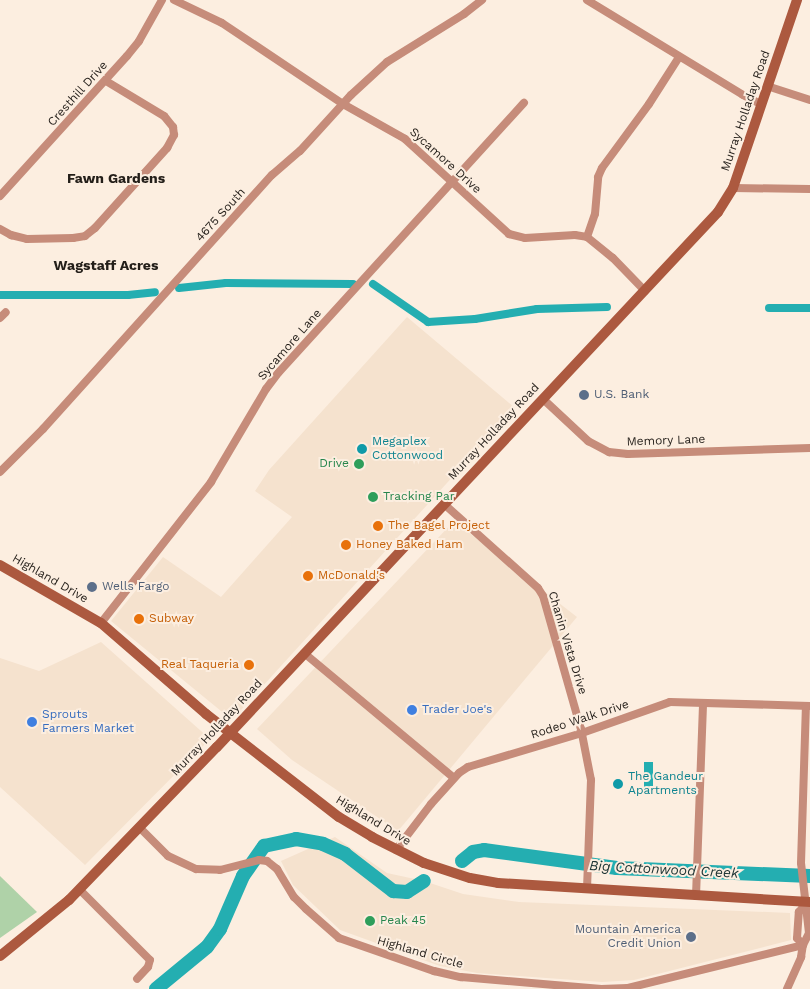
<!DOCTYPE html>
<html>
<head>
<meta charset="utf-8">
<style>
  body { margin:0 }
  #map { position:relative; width:810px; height:989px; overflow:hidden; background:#fceee0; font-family:"Work Sans",sans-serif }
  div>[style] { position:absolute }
  .built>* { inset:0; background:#f5e2ce }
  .green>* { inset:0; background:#afd2a8 }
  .water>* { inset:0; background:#24aeb1; transform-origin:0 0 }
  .canal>* { height:8px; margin:-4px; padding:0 4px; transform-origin:4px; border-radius:4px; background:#24aeb1 }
  .river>* { height:14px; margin:-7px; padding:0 7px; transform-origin:7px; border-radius:7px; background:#24aeb1 }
  .minor>* { height:8px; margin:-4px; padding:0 4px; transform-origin:4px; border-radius:4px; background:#c68c7a }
  .secondary>* { height:10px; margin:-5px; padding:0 5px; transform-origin:5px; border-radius:5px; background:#ac593f }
  .dots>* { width:14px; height:14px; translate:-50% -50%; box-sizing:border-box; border:2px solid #fceee0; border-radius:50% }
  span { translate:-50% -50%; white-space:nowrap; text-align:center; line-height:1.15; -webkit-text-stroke:4px #fceee0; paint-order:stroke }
  .street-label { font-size:12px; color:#231e19 }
  .service-label { font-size:12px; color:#4e5e75 }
  .left { translate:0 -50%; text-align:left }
  .right { translate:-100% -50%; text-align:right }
  .culture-label { font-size:12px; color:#0d838f }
  .leisure-label { font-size:12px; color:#27864d }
  .food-label { font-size:12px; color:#c56008 }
  .shop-label { font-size:12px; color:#366cbe }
  .neighbourhood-label { font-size:14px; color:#231e19; font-weight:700 }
  .water-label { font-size:14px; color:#203636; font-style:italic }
</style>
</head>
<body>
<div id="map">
  <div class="built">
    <i style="clip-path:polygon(407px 317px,515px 408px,232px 720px,111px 621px,163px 557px,221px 597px,292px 517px,255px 491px,269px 470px)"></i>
    <i style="clip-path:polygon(454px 521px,577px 617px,398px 831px,292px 760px,257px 729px)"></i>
    <i style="clip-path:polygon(101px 642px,210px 739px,85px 865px,0 787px,0 658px,39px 671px)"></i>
    <i style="clip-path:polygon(335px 837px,387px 873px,424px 881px,463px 894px,519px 902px,790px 913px,791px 940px,634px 980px,602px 982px,477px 973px,440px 966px,340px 930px,293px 885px,281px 861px)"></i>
  </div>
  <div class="green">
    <i style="clip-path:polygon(0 876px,37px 912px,0 938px)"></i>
  </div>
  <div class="water">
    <i style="left:644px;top:762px;width:9px;height:28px"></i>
  </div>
  <div class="canal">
    <i style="left:373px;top:284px;width:67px;rotate:34.6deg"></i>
    <i style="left:428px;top:322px;width:47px;rotate:-3.7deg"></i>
    <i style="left:475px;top:319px;width:63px;rotate:-9.2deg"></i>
    <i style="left:537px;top:309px;width:70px;rotate:-1.6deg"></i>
    <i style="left:179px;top:288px;width:47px;rotate:-6.1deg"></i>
    <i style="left:226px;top:283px;width:127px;rotate:0.5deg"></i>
    <i style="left:0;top:295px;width:128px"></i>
    <i style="left:128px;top:295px;width:27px;rotate:-6deg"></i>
    <i style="left:769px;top:308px;width:41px"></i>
  </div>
  <div class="river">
    <i style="left:462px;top:861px;width:14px;rotate:-39deg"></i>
    <i style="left:473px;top:852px;width:11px;rotate:-10deg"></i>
    <i style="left:484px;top:850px;width:134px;rotate:7.7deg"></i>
    <i style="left:617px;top:868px;width:193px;rotate:2.4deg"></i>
    <i style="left:156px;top:989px;width:66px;rotate:-39.5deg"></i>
    <i style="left:207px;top:947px;width:22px;rotate:-54deg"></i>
    <i style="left:220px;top:929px;width:58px;rotate:-66.5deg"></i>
    <i style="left:243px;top:876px;width:37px;rotate:-55deg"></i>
    <i style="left:264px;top:846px;width:33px;rotate:-12deg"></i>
    <i style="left:296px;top:839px;width:27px;rotate:10deg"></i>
    <i style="left:323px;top:844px;width:24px;rotate:24deg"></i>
    <i style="left:345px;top:854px;width:61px;rotate:37.6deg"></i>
    <i style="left:393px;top:891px;width:14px;rotate:4deg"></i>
    <i style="left:407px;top:892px;width:20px;rotate:-33deg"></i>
  </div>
  <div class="minor">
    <i style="left:174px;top:0;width:53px;rotate:25.6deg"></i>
    <i style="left:222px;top:23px;width:146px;rotate:33.8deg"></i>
    <i style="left:343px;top:104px;width:71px;rotate:29.4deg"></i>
    <i style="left:405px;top:139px;width:141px;rotate:42.4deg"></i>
    <i style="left:509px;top:234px;width:16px;rotate:14deg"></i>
    <i style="left:525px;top:238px;width:50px;rotate:-3.4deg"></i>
    <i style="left:575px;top:235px;width:12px;rotate:9deg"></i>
    <i style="left:587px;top:237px;width:33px;rotate:39deg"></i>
    <i style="left:613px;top:258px;width:46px;rotate:45.9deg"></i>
    <i style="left:587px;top:0;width:183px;rotate:31.3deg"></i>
    <i style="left:743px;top:95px;width:20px;rotate:27deg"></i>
    <i style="left:767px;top:86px;width:45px;rotate:18deg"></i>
    <i style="left:733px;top:188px;width:77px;rotate:0.7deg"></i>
    <i style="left:0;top:196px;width:189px;rotate:-47.8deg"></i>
    <i style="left:127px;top:56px;width:19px;rotate:-51deg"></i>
    <i style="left:139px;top:41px;width:47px;rotate:-60.7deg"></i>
    <i style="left:0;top:229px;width:13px;rotate:29deg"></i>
    <i style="left:11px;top:235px;width:16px;rotate:14deg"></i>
    <i style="left:27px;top:239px;width:46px;rotate:-1.2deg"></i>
    <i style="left:73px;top:238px;width:12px;rotate:-9deg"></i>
    <i style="left:85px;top:236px;width:13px;rotate:-39deg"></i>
    <i style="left:95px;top:228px;width:108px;rotate:-48deg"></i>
    <i style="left:167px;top:148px;width:15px;rotate:-62deg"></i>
    <i style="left:174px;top:135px;width:8px;rotate:-97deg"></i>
    <i style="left:173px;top:127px;width:14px;rotate:-129deg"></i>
    <i style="left:164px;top:116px;width:68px;rotate:-148.9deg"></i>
    <i style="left:587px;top:237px;width:24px;rotate:-71deg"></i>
    <i style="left:595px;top:214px;width:37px;rotate:-85deg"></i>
    <i style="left:598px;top:177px;width:10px;rotate:-66deg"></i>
    <i style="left:602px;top:168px;width:79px;rotate:-53.7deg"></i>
    <i style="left:649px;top:104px;width:56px;rotate:-57.4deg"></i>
    <i style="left:0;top:318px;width:8px;rotate:-45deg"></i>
    <i style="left:543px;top:399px;width:62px;rotate:43deg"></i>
    <i style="left:588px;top:441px;width:24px;rotate:28deg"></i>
    <i style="left:609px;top:452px;width:19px;rotate:6deg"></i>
    <i style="left:628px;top:454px;width:182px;rotate:-1.9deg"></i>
    <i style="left:0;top:472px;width:61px;rotate:-45deg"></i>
    <i style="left:43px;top:429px;width:342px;rotate:-48deg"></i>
    <i style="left:272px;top:175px;width:37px;rotate:-41deg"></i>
    <i style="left:300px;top:151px;width:76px;rotate:-47.7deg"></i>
    <i style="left:351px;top:95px;width:49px;rotate:-42.5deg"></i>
    <i style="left:387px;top:62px;width:91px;rotate:-31.9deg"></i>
    <i style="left:464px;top:14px;width:23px;rotate:-38deg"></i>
    <i style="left:444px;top:504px;width:126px;rotate:41.8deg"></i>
    <i style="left:538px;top:588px;width:9px;rotate:58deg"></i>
    <i style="left:543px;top:596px;width:138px;rotate:74.1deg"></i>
    <i style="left:581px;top:729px;width:52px;rotate:78.9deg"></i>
    <i style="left:591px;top:780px;width:109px;rotate:92.1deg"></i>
    <i style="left:101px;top:623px;width:179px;rotate:-52deg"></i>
    <i style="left:211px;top:482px;width:108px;rotate:-59.4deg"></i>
    <i style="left:266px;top:389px;width:21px;rotate:-53deg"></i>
    <i style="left:279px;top:372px;width:364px;rotate:-47.7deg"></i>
    <i style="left:304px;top:653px;width:195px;rotate:39.8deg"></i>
    <i style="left:139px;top:827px;width:41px;rotate:45deg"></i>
    <i style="left:168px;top:856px;width:31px;rotate:25deg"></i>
    <i style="left:196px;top:869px;width:24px;rotate:2deg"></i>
    <i style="left:220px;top:870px;width:40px;rotate:-14.4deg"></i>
    <i style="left:259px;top:860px;width:8px;rotate:7deg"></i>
    <i style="left:267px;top:861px;width:13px;rotate:39deg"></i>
    <i style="left:277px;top:869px;width:33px;rotate:59deg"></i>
    <i style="left:294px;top:897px;width:17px;rotate:45deg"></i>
    <i style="left:306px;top:909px;width:44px;rotate:41.3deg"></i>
    <i style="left:339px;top:938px;width:101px;rotate:19.2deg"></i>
    <i style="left:434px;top:971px;width:28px;rotate:13deg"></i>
    <i style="left:461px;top:977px;width:141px;rotate:4.9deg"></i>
    <i style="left:601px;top:989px;width:27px;rotate:-2deg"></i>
    <i style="left:628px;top:988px;width:180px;rotate:-13.8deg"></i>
    <i style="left:396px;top:850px;width:58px;rotate:-52.7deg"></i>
    <i style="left:431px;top:804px;width:42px;rotate:-47.9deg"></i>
    <i style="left:459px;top:773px;width:11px;rotate:-34deg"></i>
    <i style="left:468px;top:767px;width:119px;rotate:-16.6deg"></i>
    <i style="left:582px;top:733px;width:93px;rotate:-19.4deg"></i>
    <i style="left:670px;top:702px;width:140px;rotate:1.6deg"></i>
    <i style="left:79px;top:889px;width:100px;rotate:45deg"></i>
    <i style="left:150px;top:960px;width:7px;rotate:106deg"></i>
    <i style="left:148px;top:967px;width:16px;rotate:133deg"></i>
    <i style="left:696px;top:896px;width:192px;rotate:-87.9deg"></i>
    <i style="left:803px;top:945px;width:9px;rotate:-131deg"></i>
    <i style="left:797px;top:938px;width:26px;rotate:-86deg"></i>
    <i style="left:799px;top:912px;width:13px;rotate:-51deg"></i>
    <i style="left:787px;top:989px;width:35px;rotate:-66deg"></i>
    <i style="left:801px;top:957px;width:12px;rotate:-81deg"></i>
    <i style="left:803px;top:945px;width:13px;rotate:-63deg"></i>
    <i style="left:809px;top:933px;width:70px;rotate:-96.5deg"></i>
    <i style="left:801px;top:863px;width:157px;rotate:-88.2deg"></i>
  </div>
  <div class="secondary">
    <i style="left:0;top:565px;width:116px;rotate:29.9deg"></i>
    <i style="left:101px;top:623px;width:139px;rotate:40.9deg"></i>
    <i style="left:206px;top:714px;width:168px;rotate:37.8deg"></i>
    <i style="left:339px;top:817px;width:39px;rotate:31deg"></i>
    <i style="left:372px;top:837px;width:58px;rotate:26.6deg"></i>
    <i style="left:424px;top:863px;width:48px;rotate:18.1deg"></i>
    <i style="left:470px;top:878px;width:28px;rotate:10deg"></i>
    <i style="left:498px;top:883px;width:313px;rotate:3.5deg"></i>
    <i style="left:0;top:956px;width:89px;rotate:-39.1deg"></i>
    <i style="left:69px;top:900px;width:213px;rotate:-46deg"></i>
    <i style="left:217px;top:747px;width:733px;rotate:-46.88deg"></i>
    <i style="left:718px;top:212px;width:28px;rotate:-58deg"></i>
    <i style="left:733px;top:188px;width:199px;rotate:-71.2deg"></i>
  </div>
  <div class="dots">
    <i style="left:584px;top:395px;background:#5c6f8a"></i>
    <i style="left:362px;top:449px;background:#0f9aa8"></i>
    <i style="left:359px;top:464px;background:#2e9e5b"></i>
    <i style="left:373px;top:497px;background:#2e9e5b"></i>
    <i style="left:378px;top:526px;background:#e8710a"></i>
    <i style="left:346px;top:545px;background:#e8710a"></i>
    <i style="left:308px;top:576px;background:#e8710a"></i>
    <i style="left:92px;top:587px;background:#5c6f8a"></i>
    <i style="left:139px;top:619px;background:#e8710a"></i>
    <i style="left:249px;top:665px;background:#e8710a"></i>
    <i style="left:412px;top:710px;background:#3f7fe0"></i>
    <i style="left:32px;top:722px;background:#3f7fe0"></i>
    <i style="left:618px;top:784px;background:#0f9aa8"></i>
    <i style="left:370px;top:921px;background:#2e9e5b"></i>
    <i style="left:691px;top:937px;background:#5c6f8a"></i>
  </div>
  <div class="street-label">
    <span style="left:78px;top:94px;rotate:-48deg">Cresthill Drive</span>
    <span style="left:746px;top:111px;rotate:-71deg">Murray Holladay Road</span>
    <span style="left:445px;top:161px;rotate:42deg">Sycamore Drive</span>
    <span style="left:221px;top:215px;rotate:-48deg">4675 South</span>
    <span style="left:290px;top:345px;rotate:-49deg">Sycamore Lane</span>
    <span style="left:494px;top:432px;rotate:-47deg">Murray Holladay Road</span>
    <span style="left:666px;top:441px;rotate:-2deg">Memory Lane</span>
    <span style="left:50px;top:579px;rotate:30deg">Highland Drive</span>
    <span style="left:567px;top:643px;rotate:73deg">Chanin Vista Drive</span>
    <span style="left:580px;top:720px;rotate:-18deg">Rodeo Walk Drive</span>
    <span style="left:217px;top:728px;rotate:-47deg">Murray Holladay Road</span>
    <span style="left:373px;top:821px;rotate:31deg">Highland Drive</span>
    <span style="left:420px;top:953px;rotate:16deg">Highland Circle</span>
  </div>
  <div class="service-label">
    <span class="left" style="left:594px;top:395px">U.S. Bank</span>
    <span class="left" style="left:102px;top:587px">Wells Fargo</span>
    <span class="right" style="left:681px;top:937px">Mountain America<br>Credit Union</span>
  </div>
  <div class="culture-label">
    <span class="left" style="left:372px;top:449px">Megaplex<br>Cottonwood</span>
    <span class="left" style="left:628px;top:784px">The Gandeur<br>Apartments</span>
  </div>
  <div class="leisure-label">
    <span class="right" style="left:349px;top:464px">Drive</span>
    <span class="left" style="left:383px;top:497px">Tracking Par</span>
    <span class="left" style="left:380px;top:921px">Peak 45</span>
  </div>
  <div class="food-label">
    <span class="left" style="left:388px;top:526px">The Bagel Project</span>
    <span class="left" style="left:356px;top:545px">Honey Baked Ham</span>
    <span class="left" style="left:318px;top:576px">McDonald's</span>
    <span class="left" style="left:149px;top:619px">Subway</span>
    <span class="right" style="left:239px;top:665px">Real Taqueria</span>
  </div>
  <div class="shop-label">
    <span class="left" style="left:422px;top:710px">Trader Joe's</span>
    <span class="left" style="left:42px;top:722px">Sprouts<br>Farmers Market</span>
  </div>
  <div class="neighbourhood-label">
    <span style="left:116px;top:178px">Fawn Gardens</span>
    <span style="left:106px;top:265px">Wagstaff Acres</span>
  </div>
  <div class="water-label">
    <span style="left:664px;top:869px;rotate:3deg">Big Cottonwood Creek</span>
  </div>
</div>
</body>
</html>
